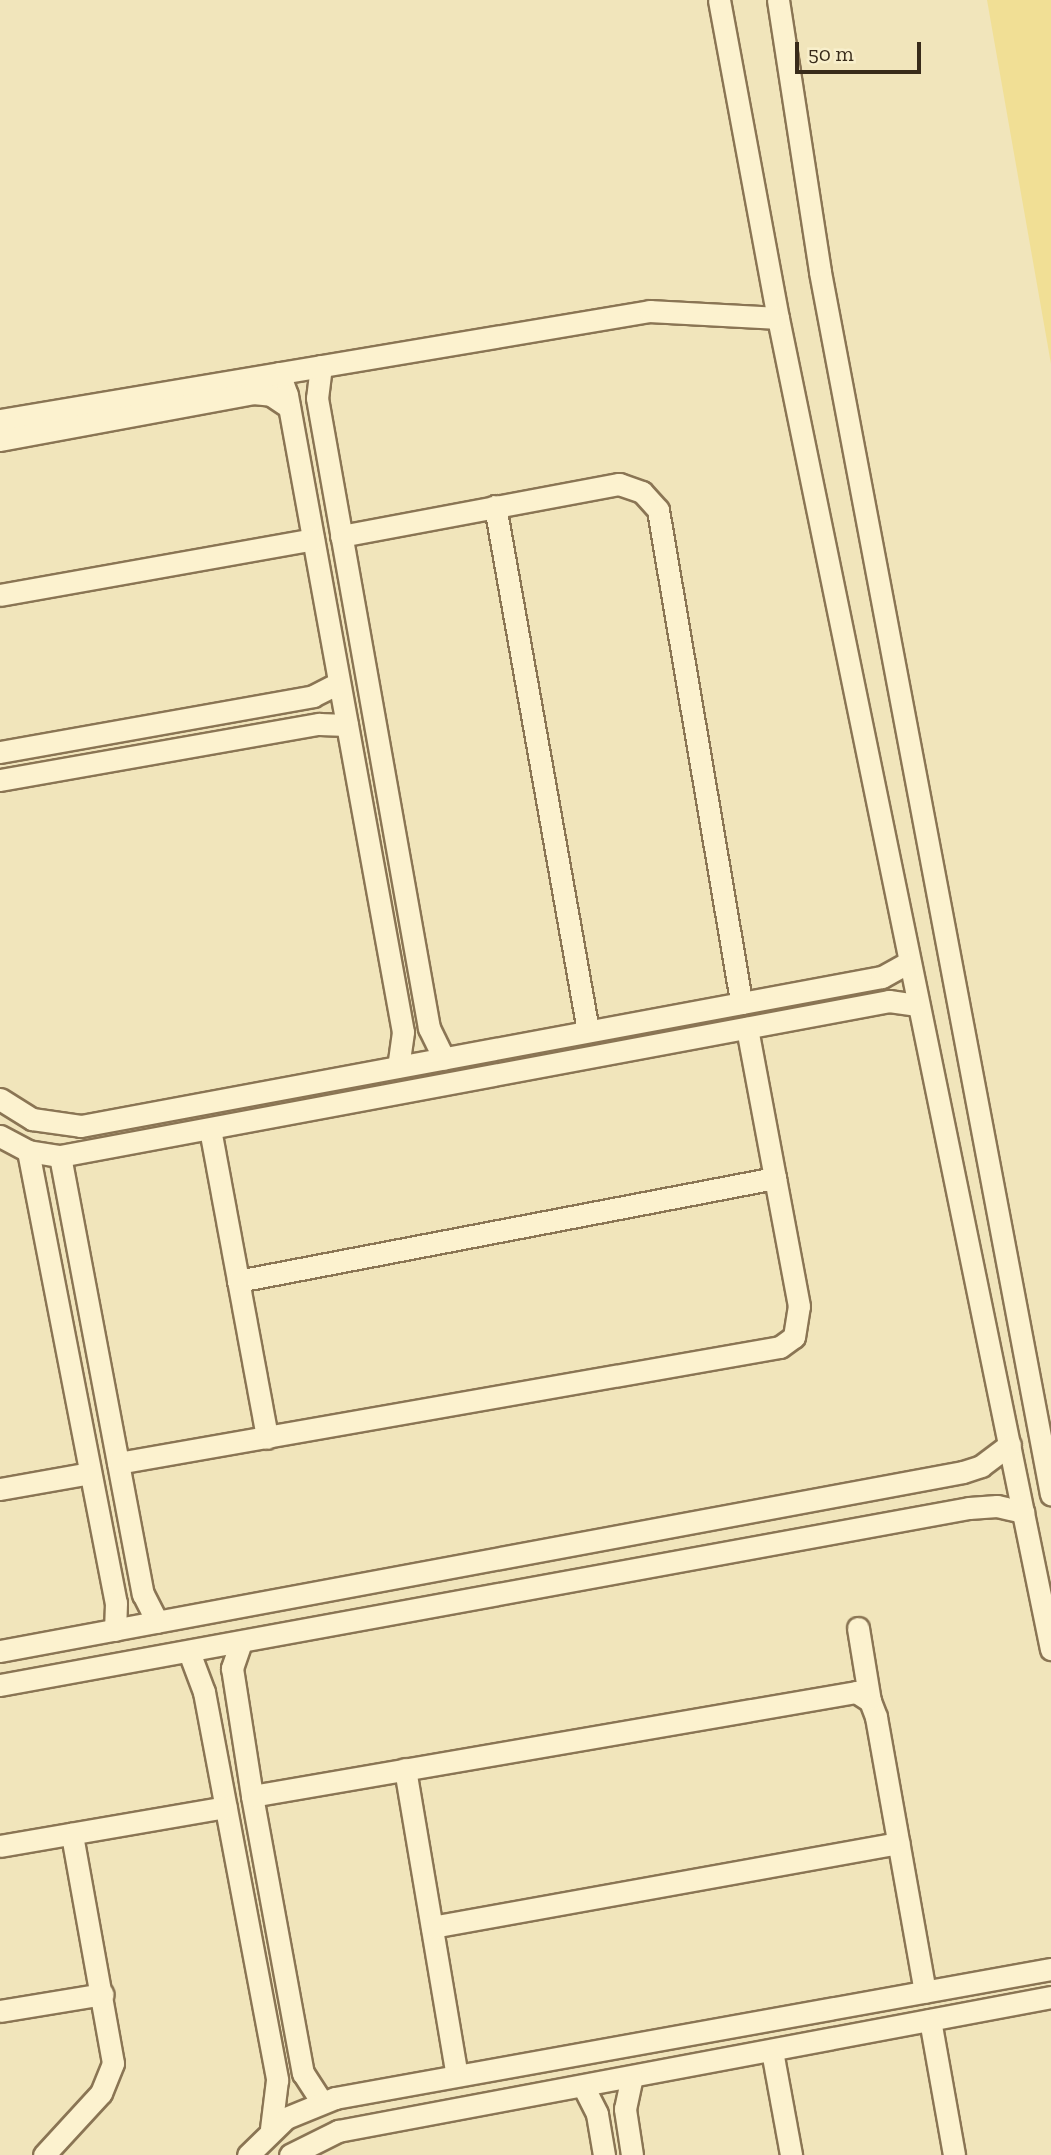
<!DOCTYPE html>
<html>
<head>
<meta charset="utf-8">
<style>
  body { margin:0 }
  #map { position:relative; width:1051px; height:2155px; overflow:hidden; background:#f1e5bb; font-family:"Zilla Slab",serif }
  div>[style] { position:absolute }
  .sand>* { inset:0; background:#f1df95 }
  .roads { filter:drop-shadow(2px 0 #8a7554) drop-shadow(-2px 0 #8a7554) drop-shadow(0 2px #8a7554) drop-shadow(0 -2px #8a7554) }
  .minor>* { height:21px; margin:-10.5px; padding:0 10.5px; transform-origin:10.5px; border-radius:10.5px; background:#fcf2cf }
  span { translate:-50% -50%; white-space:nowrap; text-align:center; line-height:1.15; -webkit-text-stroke:5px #f8efcb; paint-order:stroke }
  .scale { position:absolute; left:795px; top:42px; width:126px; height:32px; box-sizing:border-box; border:4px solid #382b1a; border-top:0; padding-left:9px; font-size:21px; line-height:24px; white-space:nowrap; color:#382b1a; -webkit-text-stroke:5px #f8efcb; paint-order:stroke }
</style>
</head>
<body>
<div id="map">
  <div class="sand">
    <i style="clip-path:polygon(987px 0,1051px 0,1051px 364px)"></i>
  </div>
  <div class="roads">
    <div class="minor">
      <i style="left:719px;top:0;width:323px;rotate:79.5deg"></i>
      <i style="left:778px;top:318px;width:1359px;rotate:78.41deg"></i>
      <i style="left:778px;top:0;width:275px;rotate:81.2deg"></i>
      <i style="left:820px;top:272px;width:1244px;rotate:79.3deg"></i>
      <i style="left:321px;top:366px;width:32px;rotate:97deg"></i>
      <i style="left:317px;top:398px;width:640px;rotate:79.92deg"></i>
      <i style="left:429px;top:1028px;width:34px;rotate:64deg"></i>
      <i style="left:279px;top:373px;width:23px;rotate:70deg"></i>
      <i style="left:287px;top:395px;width:647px;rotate:79.68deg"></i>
      <i style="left:403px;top:1032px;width:35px;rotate:98deg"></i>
      <i style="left:0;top:420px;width:659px;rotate:-9.52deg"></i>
      <i style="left:650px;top:311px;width:128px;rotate:3.1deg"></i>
      <i style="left:0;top:440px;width:257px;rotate:-10.5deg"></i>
      <i style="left:253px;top:393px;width:18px;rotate:6deg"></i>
      <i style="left:271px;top:395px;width:22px;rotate:34deg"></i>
      <i style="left:495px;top:506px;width:533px;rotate:79.95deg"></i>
      <i style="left:341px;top:536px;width:283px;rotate:-10.6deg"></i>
      <i style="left:619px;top:484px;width:24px;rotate:19deg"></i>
      <i style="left:642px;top:492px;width:24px;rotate:48deg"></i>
      <i style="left:658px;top:510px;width:500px;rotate:80.4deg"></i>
      <i style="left:0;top:595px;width:318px;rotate:-10.1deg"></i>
      <i style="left:0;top:752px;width:318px;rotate:-10.1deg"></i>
      <i style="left:313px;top:696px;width:29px;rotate:-27deg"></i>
      <i style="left:0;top:780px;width:324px;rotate:-10deg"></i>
      <i style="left:319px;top:724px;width:28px;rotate:2deg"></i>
      <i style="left:0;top:1099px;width:38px;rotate:32deg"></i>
      <i style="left:32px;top:1119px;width:49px;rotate:8.1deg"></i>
      <i style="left:81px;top:1126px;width:815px;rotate:-10.54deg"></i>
      <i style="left:882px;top:977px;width:31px;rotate:-29deg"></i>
      <i style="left:210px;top:1129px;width:314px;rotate:79.5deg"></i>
      <i style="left:0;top:1136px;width:32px;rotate:28deg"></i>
      <i style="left:28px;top:1151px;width:32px;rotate:9deg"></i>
      <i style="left:60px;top:1156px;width:843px;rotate:-10.59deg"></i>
      <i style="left:889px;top:1001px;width:29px;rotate:8deg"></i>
      <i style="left:28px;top:1151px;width:460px;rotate:79deg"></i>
      <i style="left:116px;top:1603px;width:27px;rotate:92deg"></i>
      <i style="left:60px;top:1156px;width:446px;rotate:79.3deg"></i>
      <i style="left:143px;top:1594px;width:31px;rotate:63deg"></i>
      <i style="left:238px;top:1281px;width:547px;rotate:-10.86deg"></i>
      <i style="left:118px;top:1463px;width:672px;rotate:-9.94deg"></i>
      <i style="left:780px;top:1347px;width:17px;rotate:-36deg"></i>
      <i style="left:794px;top:1337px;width:31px;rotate:-81deg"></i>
      <i style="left:799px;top:1306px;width:283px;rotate:-100.6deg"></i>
      <i style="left:0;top:1489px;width:91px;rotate:-10.1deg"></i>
      <i style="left:858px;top:1628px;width:74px;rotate:80.7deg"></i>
      <i style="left:241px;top:1642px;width:28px;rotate:109deg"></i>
      <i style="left:232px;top:1668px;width:130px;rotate:81.1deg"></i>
      <i style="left:252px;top:1796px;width:282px;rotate:79.6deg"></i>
      <i style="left:303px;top:2073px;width:33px;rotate:57deg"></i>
      <i style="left:0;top:1651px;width:979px;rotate:-10.53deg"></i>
      <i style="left:963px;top:1472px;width:19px;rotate:-18deg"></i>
      <i style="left:981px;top:1466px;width:36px;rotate:-37deg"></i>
      <i style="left:189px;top:1652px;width:43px;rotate:69.4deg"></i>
      <i style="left:204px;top:1692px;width:395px;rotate:79.3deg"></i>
      <i style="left:277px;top:2080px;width:49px;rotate:97deg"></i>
      <i style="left:0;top:1685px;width:985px;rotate:-10.35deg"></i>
      <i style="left:969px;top:1508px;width:28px;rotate:-4deg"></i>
      <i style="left:997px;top:1506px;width:27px;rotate:13deg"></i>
      <i style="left:405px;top:1769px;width:310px;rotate:80.4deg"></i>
      <i style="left:252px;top:1796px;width:613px;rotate:-9.77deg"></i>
      <i style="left:856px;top:1692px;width:17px;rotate:33deg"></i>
      <i style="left:870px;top:1701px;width:17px;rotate:69deg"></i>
      <i style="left:876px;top:1717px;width:279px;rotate:79.9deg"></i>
      <i style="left:0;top:1846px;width:229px;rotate:-9.8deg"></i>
      <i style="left:432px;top:1927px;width:474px;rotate:-10.2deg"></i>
      <i style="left:0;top:2011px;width:104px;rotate:-9.4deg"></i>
      <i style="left:930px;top:2020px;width:137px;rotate:79.9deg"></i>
      <i style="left:772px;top:2051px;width:106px;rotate:79.6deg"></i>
      <i style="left:583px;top:2086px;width:31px;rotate:63deg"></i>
      <i style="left:597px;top:2114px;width:42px;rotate:80.3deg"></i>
      <i style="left:44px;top:2155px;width:84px;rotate:-47.4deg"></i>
      <i style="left:101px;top:2093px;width:32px;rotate:-68deg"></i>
      <i style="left:113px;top:2063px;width:233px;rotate:-100.2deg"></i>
      <i style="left:248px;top:2155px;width:53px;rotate:-44.2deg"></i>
      <i style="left:286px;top:2118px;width:53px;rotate:-22.2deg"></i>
      <i style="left:335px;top:2098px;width:728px;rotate:-10.21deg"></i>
      <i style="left:290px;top:2155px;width:54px;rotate:-26.6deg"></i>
      <i style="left:338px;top:2131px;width:725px;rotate:-10.64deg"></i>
      <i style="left:632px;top:2155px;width:47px;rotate:-98.7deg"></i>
      <i style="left:625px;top:2109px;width:33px;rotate:-78deg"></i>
    </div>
  </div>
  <div class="scale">50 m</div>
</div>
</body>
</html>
